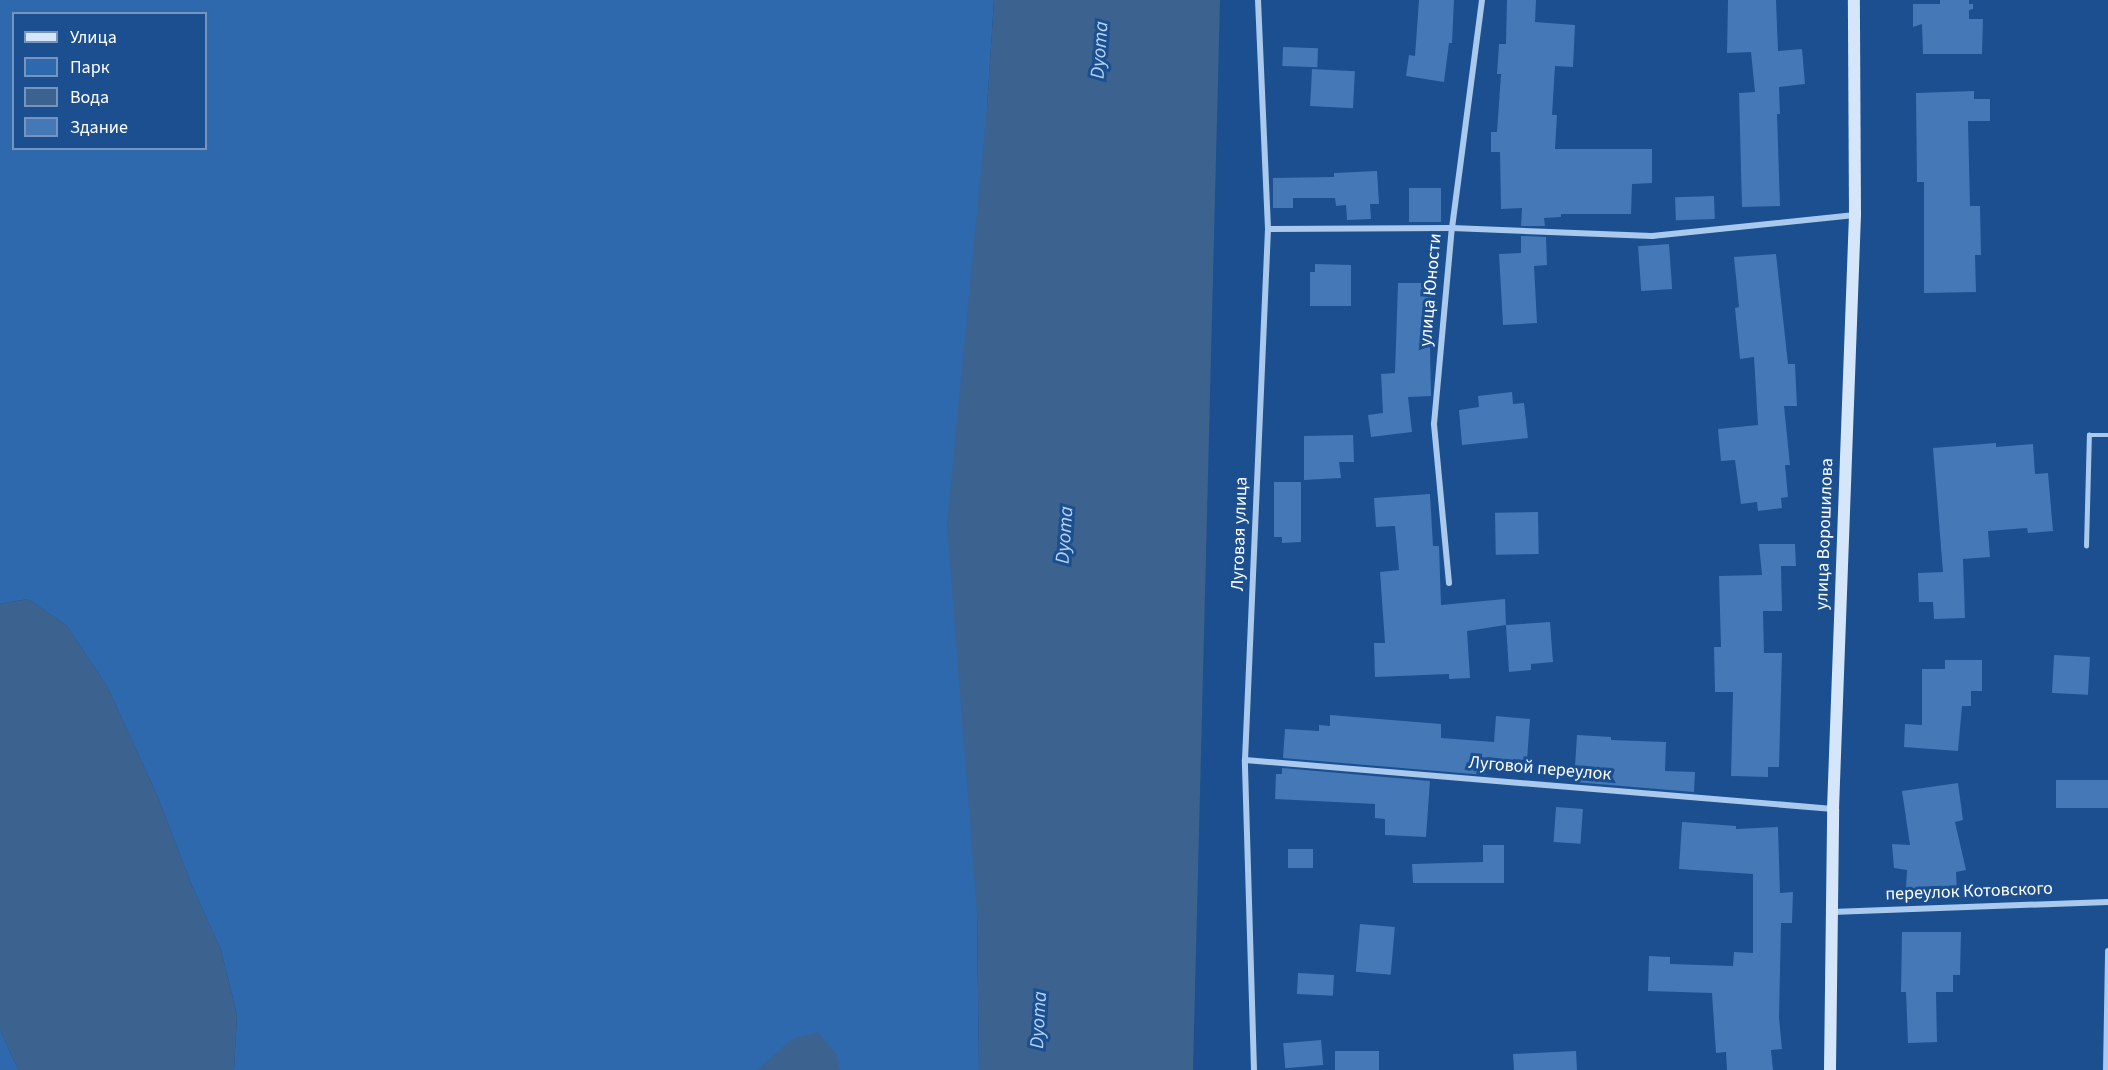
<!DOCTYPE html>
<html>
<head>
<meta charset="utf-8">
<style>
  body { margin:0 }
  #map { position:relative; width:2108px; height:1070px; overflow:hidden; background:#1b4f8f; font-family:"Source Sans 3",sans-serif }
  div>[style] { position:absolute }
  .green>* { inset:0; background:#2e69ad }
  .water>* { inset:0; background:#3c6290 }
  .building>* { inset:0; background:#4478b7; transform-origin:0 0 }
  .lane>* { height:4.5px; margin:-2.25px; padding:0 2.25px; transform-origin:2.25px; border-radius:2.25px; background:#a9c9ee }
  .street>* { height:6px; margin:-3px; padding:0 3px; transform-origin:3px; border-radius:3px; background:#a9c9ee }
  .secondary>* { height:12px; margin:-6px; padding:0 6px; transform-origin:6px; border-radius:6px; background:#d6e6fa }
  span { translate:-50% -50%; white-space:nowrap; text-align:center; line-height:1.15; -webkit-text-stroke:6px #1b4f8f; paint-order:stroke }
  .street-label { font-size:18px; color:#fff }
  .water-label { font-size:20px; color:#b5d3f5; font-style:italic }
  .legend { position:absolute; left:12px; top:12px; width:195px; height:138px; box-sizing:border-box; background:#1b4f8f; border:2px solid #7695bc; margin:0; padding:8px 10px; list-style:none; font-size:18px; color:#fff }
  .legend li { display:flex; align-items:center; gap:12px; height:30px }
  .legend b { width:30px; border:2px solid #7695bc }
</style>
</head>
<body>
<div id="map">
  <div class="green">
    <i style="clip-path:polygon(evenodd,0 0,994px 0,987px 108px,977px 912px,979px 1070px,234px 1070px,237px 1015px,221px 950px,192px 886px,157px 795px,107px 686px,67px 626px,28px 599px,0 604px,0 0,14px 14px,206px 14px,206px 148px,14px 148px,14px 14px)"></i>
    <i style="clip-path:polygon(0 1029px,13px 1059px,19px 1070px,0 1070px)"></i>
  </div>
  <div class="water">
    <i style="clip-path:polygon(994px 0,1220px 0,1193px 1070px,979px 1070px,977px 912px,947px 525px,987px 108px)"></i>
    <i style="clip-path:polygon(28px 599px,67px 626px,107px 686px,157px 795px,192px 886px,221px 950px,237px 1015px,234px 1070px,19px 1070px,13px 1059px,0 1029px,0 604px)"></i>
    <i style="clip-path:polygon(818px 1032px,836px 1054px,840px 1070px,757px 1070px,792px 1039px)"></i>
  </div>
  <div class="building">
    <i style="clip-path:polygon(1419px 0,1454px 0,1452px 43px,1449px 43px,1444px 82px,1406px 76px,1409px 55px,1415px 56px)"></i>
    <i style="clip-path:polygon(1507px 0,1536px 0,1535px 22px,1575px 25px,1573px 67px,1555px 66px,1552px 115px,1557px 115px,1555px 149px,1652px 149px,1652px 183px,1632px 184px,1631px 214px,1561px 214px,1561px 217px,1544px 218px,1545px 226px,1521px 226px,1522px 208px,1501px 209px,1500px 152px,1491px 152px,1491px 132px,1497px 132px,1501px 74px,1497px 74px,1499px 44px,1506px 44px)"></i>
    <i style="clip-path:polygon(1728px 0,1776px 0,1778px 51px,1802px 49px,1805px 84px,1779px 87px,1780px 114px,1777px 114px,1780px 206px,1742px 207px,1739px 93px,1755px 92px,1751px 52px,1727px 53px)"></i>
    <i style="clip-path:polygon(1940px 0,1969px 0,1969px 4px,1973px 4px,1973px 9px,1969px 10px,1969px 19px,1983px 19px,1982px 54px,1923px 54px,1922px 24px,1913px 27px,1913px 4px,1940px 4px)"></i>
    <i style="left:1283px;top:47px;width:35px;height:19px;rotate:2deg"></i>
    <i style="left:1312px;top:69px;width:43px;height:37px;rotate:3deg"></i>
    <i style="clip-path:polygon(1974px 91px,1974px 99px,1990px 99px,1990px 121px,1968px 121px,1970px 206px,1980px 206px,1981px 255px,1975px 255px,1976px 292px,1924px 293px,1924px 182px,1917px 182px,1916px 93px)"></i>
    <i style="clip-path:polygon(1377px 171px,1379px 204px,1370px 204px,1371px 219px,1347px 220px,1346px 205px,1336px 206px,1335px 198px,1293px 198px,1293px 208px,1273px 208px,1273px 178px,1334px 177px,1334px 173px)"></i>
    <i style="left:1441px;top:188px;width:34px;height:32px;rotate:90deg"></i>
    <i style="left:1714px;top:196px;width:23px;height:39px;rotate:88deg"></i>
    <i style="clip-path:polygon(1521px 236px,1546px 237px,1547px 265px,1534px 266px,1537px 323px,1503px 325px,1499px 254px,1521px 253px)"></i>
    <i style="left:1669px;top:244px;width:45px;height:31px;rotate:86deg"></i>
    <i style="clip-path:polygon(1776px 254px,1788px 364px,1795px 364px,1797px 406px,1784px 406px,1790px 465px,1785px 465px,1788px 497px,1781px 498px,1782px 508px,1758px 511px,1757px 502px,1741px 504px,1735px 460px,1721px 461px,1718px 429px,1758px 425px,1754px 357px,1740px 359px,1735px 308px,1739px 307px,1734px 257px)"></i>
    <i style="clip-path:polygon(1315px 264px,1351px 265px,1351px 306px,1310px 306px,1310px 272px,1315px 272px)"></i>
    <i style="clip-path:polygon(1398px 283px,1431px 283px,1431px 304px,1435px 304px,1434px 345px,1430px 345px,1431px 396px,1408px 397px,1412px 432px,1371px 437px,1368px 415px,1383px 413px,1381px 374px,1395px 373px)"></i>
    <i style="clip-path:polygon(1512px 392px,1513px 404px,1524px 403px,1528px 438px,1462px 445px,1459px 410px,1479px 407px,1478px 396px)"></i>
    <i style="clip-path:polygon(1353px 435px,1354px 462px,1339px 462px,1341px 478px,1304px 480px,1304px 436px)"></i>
    <i style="clip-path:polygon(1996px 443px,1996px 447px,2033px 444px,2035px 474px,2048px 473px,2053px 531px,2028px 533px,2027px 528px,1988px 531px,1990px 557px,1963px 559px,1965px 618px,1934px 619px,1933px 602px,1919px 602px,1918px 573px,1943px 572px,1933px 448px)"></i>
    <i style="clip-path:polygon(1274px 482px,1301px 482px,1301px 542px,1282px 543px,1282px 537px,1274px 537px)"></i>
    <i style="clip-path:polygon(1430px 494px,1433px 546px,1439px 546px,1441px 605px,1505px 599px,1506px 625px,1467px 631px,1470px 678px,1449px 679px,1449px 674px,1375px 677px,1374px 643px,1385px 643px,1380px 572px,1399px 570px,1395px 526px,1376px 527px,1374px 498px)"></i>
    <i style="left:1538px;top:512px;width:42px;height:43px;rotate:89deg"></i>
    <i style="clip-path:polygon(1759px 544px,1795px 544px,1796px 566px,1781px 566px,1782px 611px,1763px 611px,1764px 653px,1782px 653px,1779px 767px,1768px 767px,1768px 777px,1731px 776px,1733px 692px,1715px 692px,1714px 647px,1721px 647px,1719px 576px,1762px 575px)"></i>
    <i style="clip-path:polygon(1550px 622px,1553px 662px,1531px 664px,1531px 670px,1509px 672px,1506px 625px)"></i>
    <i style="left:2054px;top:655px;width:36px;height:38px;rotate:3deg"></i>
    <i style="clip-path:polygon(1945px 660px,1982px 660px,1982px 691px,1971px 691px,1971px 706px,1962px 706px,1958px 751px,1904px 747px,1905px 724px,1922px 725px,1922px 669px,1945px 669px)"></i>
    <i style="clip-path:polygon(1330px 715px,1441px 724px,1441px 738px,1494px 742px,1496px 716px,1530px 719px,1527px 760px,1513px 759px,1512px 772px,1485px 770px,1485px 775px,1283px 758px,1285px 729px,1319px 731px,1319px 725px,1330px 726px)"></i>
    <i style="clip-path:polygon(1577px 735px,1611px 737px,1611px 740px,1666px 742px,1665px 771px,1695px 772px,1694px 792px,1574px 782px)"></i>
    <i style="clip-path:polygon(1282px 768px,1430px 781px,1426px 837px,1385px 835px,1385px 819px,1375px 818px,1375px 804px,1275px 799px,1276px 774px,1282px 774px)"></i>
    <i style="left:2056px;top:780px;width:52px;height:28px"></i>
    <i style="clip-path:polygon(1958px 783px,1963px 820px,1955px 822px,1966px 870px,1956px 872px,1957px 891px,1906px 888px,1907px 870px,1894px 868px,1892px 844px,1910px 845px,1902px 791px)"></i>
    <i style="left:1556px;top:807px;width:27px;height:35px;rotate:4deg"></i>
    <i style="clip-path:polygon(1682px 822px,1736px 826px,1736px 829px,1778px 827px,1780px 893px,1793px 892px,1792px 923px,1781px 923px,1779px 1018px,1782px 1049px,1771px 1050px,1773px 1070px,1727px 1070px,1726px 1052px,1716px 1053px,1712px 993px,1648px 991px,1649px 956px,1670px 957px,1670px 964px,1733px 966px,1734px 952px,1753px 953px,1753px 874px,1679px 869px)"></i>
    <i style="clip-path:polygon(1483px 845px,1504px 845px,1504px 883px,1413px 883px,1412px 864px,1483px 862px)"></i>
    <i style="left:1288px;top:849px;width:25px;height:19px"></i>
    <i style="left:1360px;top:924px;width:35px;height:48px;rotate:5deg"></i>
    <i style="clip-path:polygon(1902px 932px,1961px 932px,1960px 975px,1953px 975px,1953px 992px,1936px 992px,1937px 1042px,1908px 1043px,1906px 992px,1901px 992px)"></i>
    <i style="left:1298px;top:973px;width:36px;height:21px;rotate:3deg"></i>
    <i style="left:1321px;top:1040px;width:25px;height:38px;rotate:85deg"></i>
    <i style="left:1335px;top:1051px;width:44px;height:19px"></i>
    <i style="clip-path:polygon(1576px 1051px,1577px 1070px,1514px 1070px,1513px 1054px)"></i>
  </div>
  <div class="lane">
    <i style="left:2086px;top:546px;width:111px;rotate:-88.5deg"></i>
    <i style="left:2089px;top:435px;width:19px"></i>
  </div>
  <div class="street">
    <i style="left:1268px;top:229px;width:184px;rotate:-0.3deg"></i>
    <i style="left:1452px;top:228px;width:200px;rotate:2.3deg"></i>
    <i style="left:1652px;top:236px;width:204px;rotate:-5.9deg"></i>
    <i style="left:1449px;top:583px;width:160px;rotate:-95.4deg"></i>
    <i style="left:1434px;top:424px;width:197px;rotate:-84.8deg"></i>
    <i style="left:1452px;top:228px;width:230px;rotate:-82.5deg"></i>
    <i style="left:1245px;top:760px;width:590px;rotate:4.76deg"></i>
    <i style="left:1832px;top:912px;width:276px;rotate:-2.1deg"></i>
    <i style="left:1254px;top:1070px;width:310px;rotate:-91.7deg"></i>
    <i style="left:1245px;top:760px;width:531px;rotate:-87.52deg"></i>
    <i style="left:1268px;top:229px;width:229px;rotate:-92.5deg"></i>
    <i style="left:2106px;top:1070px;width:119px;rotate:-89deg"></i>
  </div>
  <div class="secondary">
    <i style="left:1830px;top:1070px;width:261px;rotate:-89.3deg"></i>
    <i style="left:1833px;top:809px;width:594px;rotate:-87.88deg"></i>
    <i style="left:1855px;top:215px;width:215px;rotate:-90.3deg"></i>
  </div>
  <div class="street-label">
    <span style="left:1431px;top:290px;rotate:-85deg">улица Юности</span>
    <span style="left:1240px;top:534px;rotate:-88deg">Луговая улица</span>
    <span style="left:1825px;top:534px;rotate:-88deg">улица Ворошилова</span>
    <span style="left:1540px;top:769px;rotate:5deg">Луговой переулок</span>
    <span style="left:1969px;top:892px;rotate:-2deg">переулок Котовского</span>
  </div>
  <div class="water-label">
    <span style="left:1100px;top:50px;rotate:-86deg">Dyoma</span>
    <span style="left:1065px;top:535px;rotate:-86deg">Dyoma</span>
    <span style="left:1039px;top:1020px;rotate:-87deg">Dyoma</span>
  </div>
  <ul class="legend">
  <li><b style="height:8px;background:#d6e6fa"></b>Улица</li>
  <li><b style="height:16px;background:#2e69ad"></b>Парк</li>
  <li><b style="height:16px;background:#3c6290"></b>Вода</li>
  <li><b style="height:16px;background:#4478b7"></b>Здание</li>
  </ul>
</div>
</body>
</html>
